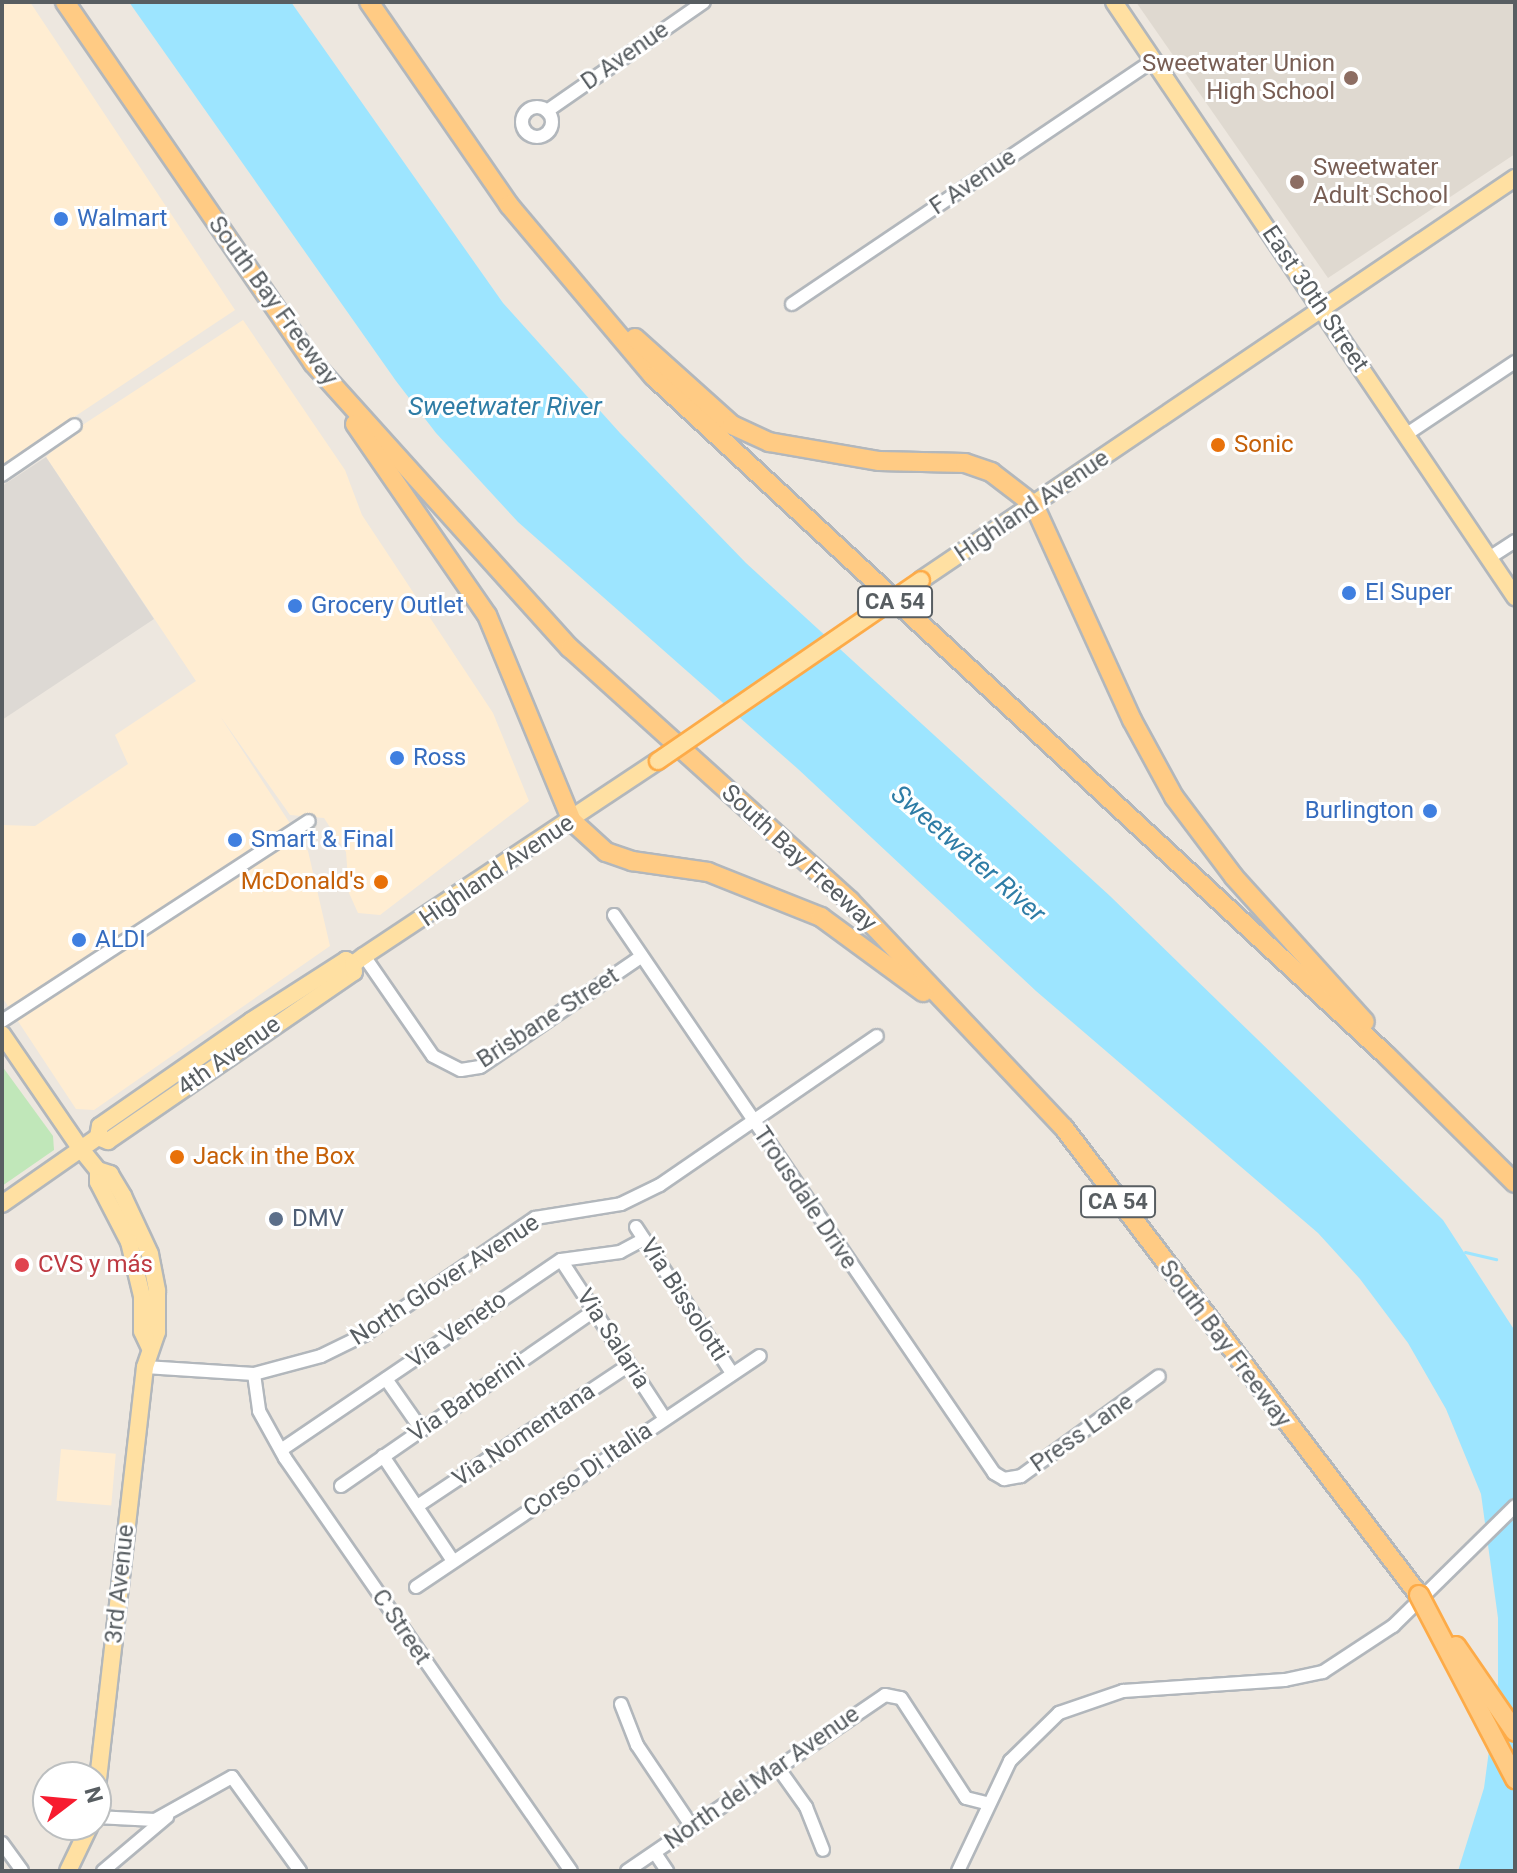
<!DOCTYPE html>
<html>
<head>
<meta charset="utf-8">
<style>
  body { margin:0 }
  #map { position:relative; width:1517px; height:1873px; overflow:hidden; background:#ede7df; font-family:Roboto,sans-serif }
  div>[style] { position:absolute }
  .commercial>* { inset:0; background:#ffedd2; transform-origin:0 0 }
  .industrial>* { inset:0; background:#ddd9d4 }
  .education>* { inset:0; background:#dfd9d0 }
  .green>* { inset:0; background:#c0e7b9 }
  .water>* { inset:0; background:#9de5ff }
  .stream>* { height:3px; margin:-1.5px; padding:0 1.5px; transform-origin:1.5px; border-radius:1.5px; background:#9de5ff }
  .roads { filter:drop-shadow(2px 0 #b2b7bc) drop-shadow(-2px 0 #b2b7bc) drop-shadow(0 2px #b2b7bc) drop-shadow(0 -2px #b2b7bc) }
  .minor>* { height:12px; margin:-6px; padding:0 6px; transform-origin:6px; border-radius:6px; background:#fff }
  .minor>.ring { margin:-6px; padding:0; box-sizing:content-box; background:none; border:12px solid #fff; border-radius:50% }
  .major>* { height:16px; margin:-8px; padding:0 8px; transform-origin:8px; border-radius:8px; background:#ffe0a2 }
  .highway>* { height:18px; margin:-9px; padding:0 9px; transform-origin:9px; border-radius:9px; background:#ffcb84 }
  .bridges { filter:drop-shadow(2px 0 #fdab48) drop-shadow(-2px 0 #fdab48) drop-shadow(0 2px #fdab48) drop-shadow(0 -2px #fdab48) }
  .major-bridge>* { height:16px; margin:-8px; padding:0 8px; transform-origin:8px; border-radius:8px; background:#ffe0a2 }
  .highway-bridge>* { height:18px; margin:-9px; padding:0 9px; transform-origin:9px; border-radius:9px; background:#ffcb84 }
  .dots>* { width:22px; height:22px; translate:-50% -50%; box-sizing:border-box; border:4px solid #fff; border-radius:50% }
  span { translate:-50% -50%; white-space:nowrap; text-align:center; line-height:1.15; -webkit-text-stroke:6px #fff; paint-order:stroke }
  .shield-label span { padding:2px 6px; background:#fff; border:2px solid; border-radius:6px; -webkit-text-stroke-width:0 }
  .shield-label { font-size:22px; color:#585e62; font-weight:700 }
  .street-label { font-size:24px; color:#585e62 }
  .education-label { font-size:24px; color:#785e54 }
  .right { translate:-100% -50%; text-align:right }
  .left { translate:0 -50%; text-align:left }
  .shop-label { font-size:24px; color:#366cbe }
  .food-label { font-size:24px; color:#c56008 }
  .service-label { font-size:24px; color:#4e5e75 }
  .health-label { font-size:24px; color:#be3a42 }
  .water-label { font-size:26px; color:#2f7da6; font-style:italic }
  .frame { position:absolute; inset:0; border:4px solid #585e62; pointer-events:none }
  .north { position:absolute; left:32px; top:1761px; width:80px; height:80px; box-sizing:border-box; background:#fff; border:2px solid #bcbfc0; border-radius:50%; rotate:74deg; font-size:22px; font-weight:700; line-height:32px; text-align:center; color:#585e62 }
  .north::after { content:''; display:block; margin:auto; width:28px; height:36px; background:#f71b2f; clip-path:polygon(50% 0,100% 100%,50% 72%,0 100%) }
</style>
</head>
<body>
<div id="map">
  <div class="commercial">
    <i style="clip-path:polygon(2px 2px,30px 2px,235px 310px,2px 465px)"></i>
    <i style="clip-path:polygon(243px 320px,345px 470px,362px 515px,493px 713px,529px 801px,380px 915px,358px 913px,349px 893px,346px 852px,324px 818px,290px 815px,220px 716px,308px 851px,330px 946px,94px 1110px,76px 1109px,2px 997px,2px 825px,35px 826px,128px 764px,115px 735px,196px 681px,46px 457px,78px 428px)"></i>
    <i style="left:61px;top:1449px;width:55px;height:52px;rotate:5deg"></i>
  </div>
  <div class="industrial">
    <i style="clip-path:polygon(46px 457px,154px 619px,2px 720px,2px 486px)"></i>
  </div>
  <div class="education">
    <i style="clip-path:polygon(1136px 2px,1515px 2px,1515px 154px,1328px 278px)"></i>
  </div>
  <div class="green">
    <i style="clip-path:polygon(2px 1066px,53px 1136px,54px 1150px,2px 1186px)"></i>
  </div>
  <div class="water">
    <i style="clip-path:polygon(129px 2px,291px 2px,503px 303px,620px 433px,746px 563px,1110px 896px,1443px 1220px,1515px 1331px,1515px 1871px,1458px 1871px,1484px 1788px,1498px 1683px,1498px 1618px,1481px 1494px,1446px 1409px,1408px 1343px,1360px 1279px,1318px 1233px,1036px 991px,798px 769px,518px 522px,436px 433px,396px 381px)"></i>
  </div>
  <div class="stream">
    <i style="left:1465px;top:1252px;width:32px;rotate:13deg"></i>
  </div>
  <div class="roads">
    <div class="minor">
      <i class="ring" style="left:522px;top:107px;width:18px;height:18px"></i>
      <i style="left:547px;top:111px;width:191px;rotate:-34.8deg"></i>
      <i style="left:792px;top:304px;width:437px;rotate:-34deg"></i>
      <i style="left:1407px;top:434px;width:130px;rotate:-33.7deg"></i>
      <i style="left:2px;top:475px;width:88px;rotate:-34.4deg"></i>
      <i style="left:1489px;top:558px;width:31px;rotate:-33deg"></i>
      <i style="left:614px;top:915px;width:675px;rotate:55.74deg"></i>
      <i style="left:994px;top:1473px;width:12px;rotate:31deg"></i>
      <i style="left:1004px;top:1479px;width:17px;rotate:-10deg"></i>
      <i style="left:1021px;top:1476px;width:170px;rotate:-35.9deg"></i>
      <i style="left:364px;top:956px;width:121px;rotate:55.4deg"></i>
      <i style="left:433px;top:1056px;width:31px;rotate:27deg"></i>
      <i style="left:461px;top:1070px;width:19px;rotate:-9deg"></i>
      <i style="left:480px;top:1067px;width:196px;rotate:-34.4deg"></i>
      <i style="left:2px;top:1021px;width:366px;rotate:-33.1deg"></i>
      <i style="left:636px;top:1227px;width:175px;rotate:56.7deg"></i>
      <i style="left:561px;top:1260px;width:190px;rotate:56.8deg"></i>
      <i style="left:145px;top:1367px;width:109px;rotate:3.7deg"></i>
      <i style="left:254px;top:1374px;width:69px;rotate:-15deg"></i>
      <i style="left:321px;top:1356px;width:48px;rotate:-26deg"></i>
      <i style="left:364px;top:1335px;width:207px;rotate:-34.4deg"></i>
      <i style="left:535px;top:1218px;width:87px;rotate:-9.2deg"></i>
      <i style="left:621px;top:1204px;width:43px;rotate:-26deg"></i>
      <i style="left:660px;top:1185px;width:263px;rotate:-34.5deg"></i>
      <i style="left:254px;top:1374px;width:37px;rotate:82deg"></i>
      <i style="left:259px;top:1411px;width:54px;rotate:61deg"></i>
      <i style="left:285px;top:1458px;width:502px;rotate:55.3deg"></i>
      <i style="left:386px;top:1379px;width:61px;rotate:55deg"></i>
      <i style="left:281px;top:1450px;width:338px;rotate:-34.2deg"></i>
      <i style="left:561px;top:1260px;width:60px;rotate:-7.7deg"></i>
      <i style="left:620px;top:1252px;width:27px;rotate:-28deg"></i>
      <i style="left:383px;top:1456px;width:126px;rotate:56.3deg"></i>
      <i style="left:341px;top:1486px;width:308px;rotate:-34.7deg"></i>
      <i style="left:419px;top:1505px;width:252px;rotate:-33.7deg"></i>
      <i style="left:416px;top:1587px;width:414px;rotate:-33.9deg"></i>
      <i style="left:621px;top:1704px;width:44px;rotate:68.7deg"></i>
      <i style="left:637px;top:1745px;width:99px;rotate:56.1deg"></i>
      <i style="left:779px;top:1769px;width:47px;rotate:54.6deg"></i>
      <i style="left:806px;top:1807px;width:46px;rotate:68.4deg"></i>
      <i style="left:96px;top:1817px;width:59px;rotate:2.9deg"></i>
      <i style="left:155px;top:1820px;width:88px;rotate:-29.2deg"></i>
      <i style="left:232px;top:1777px;width:116px;rotate:54.1deg"></i>
      <i style="left:2px;top:1843px;width:34px;rotate:54deg"></i>
      <i style="left:655px;top:1853px;width:22px;rotate:56deg"></i>
      <i style="left:103px;top:1871px;width:84px;rotate:-40.2deg"></i>
      <i style="left:627px;top:1871px;width:312px;rotate:-34.3deg"></i>
      <i style="left:885px;top:1695px;width:16px;rotate:11deg"></i>
      <i style="left:901px;top:1698px;width:119px;rotate:57deg"></i>
      <i style="left:966px;top:1798px;width:21px;rotate:14deg"></i>
      <i style="left:958px;top:1871px;width:122px;rotate:-64.7deg"></i>
      <i style="left:1010px;top:1761px;width:69px;rotate:-44.4deg"></i>
      <i style="left:1059px;top:1713px;width:68px;rotate:-19deg"></i>
      <i style="left:1123px;top:1691px;width:162px;rotate:-3.9deg"></i>
      <i style="left:1285px;top:1680px;width:39px;rotate:-12deg"></i>
      <i style="left:1323px;top:1672px;width:84px;rotate:-33.3deg"></i>
      <i style="left:1393px;top:1626px;width:171px;rotate:-44.5deg"></i>
    </div>
    <div class="major">
      <i style="left:1114px;top:2px;width:718px;rotate:56.02deg"></i>
      <i style="left:921px;top:580px;width:717px;rotate:-34.09deg"></i>
      <i style="left:2px;top:1034px;width:138px;rotate:55.6deg"></i>
      <i style="left:80px;top:1148px;width:28px;rotate:51deg"></i>
      <i style="left:98px;top:1170px;width:13px;rotate:18deg"></i>
      <i style="left:110px;top:1174px;width:26px;rotate:59deg"></i>
      <i style="left:123px;top:1196px;width:64px;rotate:65deg"></i>
      <i style="left:150px;top:1254px;width:38px;rotate:79deg"></i>
      <i style="left:157px;top:1291px;width:41px;rotate:90deg"></i>
      <i style="left:157px;top:1332px;width:37px;rotate:109deg"></i>
      <i style="left:145px;top:1367px;width:436px;rotate:96.5deg"></i>
      <i style="left:98px;top:1137px;width:11px;rotate:-80deg"></i>
      <i style="left:100px;top:1126px;width:184px;rotate:-34.8deg"></i>
      <i style="left:251px;top:1021px;width:113px;rotate:-32.7deg"></i>
      <i style="left:346px;top:960px;width:8px;rotate:30deg"></i>
      <i style="left:98px;top:1170px;width:12px;rotate:90deg"></i>
      <i style="left:98px;top:1182px;width:68px;rotate:62.7deg"></i>
      <i style="left:129px;top:1242px;width:56px;rotate:76.5deg"></i>
      <i style="left:142px;top:1296px;width:35px;rotate:90deg"></i>
      <i style="left:142px;top:1331px;width:17px;rotate:65deg"></i>
      <i style="left:2px;top:1204px;width:117px;rotate:-34.9deg"></i>
      <i style="left:98px;top:1137px;width:11px;rotate:22deg"></i>
      <i style="left:108px;top:1141px;width:298px;rotate:-34.5deg"></i>
      <i style="left:354px;top:972px;width:8px;rotate:-97deg"></i>
      <i style="left:353px;top:964px;width:14px;rotate:-36deg"></i>
      <i style="left:364px;top:956px;width:353px;rotate:-33.6deg"></i>
      <i style="left:68px;top:1871px;width:51px;rotate:-64.4deg"></i>
    </div>
    <div class="highway">
      <i style="left:65px;top:2px;width:438px;rotate:55.5deg"></i>
      <i style="left:313px;top:363px;width:384px;rotate:48deg"></i>
      <i style="left:570px;top:648px;width:377px;rotate:42.1deg"></i>
      <i style="left:850px;top:901px;width:312px;rotate:46.7deg"></i>
      <i style="left:1064px;top:1128px;width:587px;rotate:52.76deg"></i>
      <i style="left:369px;top:2px;width:247px;rotate:55.4deg"></i>
      <i style="left:509px;top:205px;width:224px;rotate:49.9deg"></i>
      <i style="left:653px;top:376px;width:1001px;rotate:42.81deg"></i>
      <i style="left:1387px;top:1056px;width:180px;rotate:44.8deg"></i>
      <i style="left:635px;top:338px;width:130px;rotate:41.9deg"></i>
      <i style="left:732px;top:425px;width:41px;rotate:24.7deg"></i>
      <i style="left:769px;top:442px;width:112px;rotate:9.8deg"></i>
      <i style="left:879px;top:461px;width:86px;rotate:1.3deg"></i>
      <i style="left:965px;top:463px;width:28px;rotate:19deg"></i>
      <i style="left:991px;top:472px;width:54px;rotate:37.5deg"></i>
      <i style="left:1034px;top:505px;width:236px;rotate:65.5deg"></i>
      <i style="left:1132px;top:720px;width:88px;rotate:61.4deg"></i>
      <i style="left:1174px;top:797px;width:100px;rotate:53.1deg"></i>
      <i style="left:1234px;top:877px;width:195px;rotate:47.9deg"></i>
      <i style="left:355px;top:424px;width:232px;rotate:55.4deg"></i>
      <i style="left:487px;top:615px;width:223px;rotate:67.6deg"></i>
      <i style="left:572px;top:821px;width:46px;rotate:42.4deg"></i>
      <i style="left:606px;top:852px;width:28px;rotate:19deg"></i>
      <i style="left:632px;top:861px;width:77px;rotate:8.2deg"></i>
      <i style="left:708px;top:872px;width:122px;rotate:21.7deg"></i>
      <i style="left:821px;top:917px;width:127px;rotate:36.3deg"></i>
    </div>
  </div>
  <div class="bridges">
    <div class="major-bridge">
      <i style="left:658px;top:761px;width:319px;rotate:-34.5deg"></i>
    </div>
    <div class="highway-bridge">
      <i style="left:1419px;top:1595px;width:208px;rotate:62.4deg"></i>
      <i style="left:1456px;top:1646px;width:104px;rotate:55.5deg"></i>
    </div>
  </div>
  <div class="dots">
    <i style="left:1351px;top:78px;background:#8d6e63"></i>
    <i style="left:1297px;top:182px;background:#8d6e63"></i>
    <i style="left:61px;top:219px;background:#3f7fe0"></i>
    <i style="left:1218px;top:445px;background:#e8710a"></i>
    <i style="left:1349px;top:593px;background:#3f7fe0"></i>
    <i style="left:295px;top:606px;background:#3f7fe0"></i>
    <i style="left:397px;top:758px;background:#3f7fe0"></i>
    <i style="left:1430px;top:811px;background:#3f7fe0"></i>
    <i style="left:235px;top:840px;background:#3f7fe0"></i>
    <i style="left:381px;top:882px;background:#e8710a"></i>
    <i style="left:79px;top:940px;background:#3f7fe0"></i>
    <i style="left:177px;top:1157px;background:#e8710a"></i>
    <i style="left:276px;top:1219px;background:#5c6f8a"></i>
    <i style="left:22px;top:1265px;background:#e0444e"></i>
  </div>
  <div class="shield-label">
    <span style="left:895px;top:602px">CA 54</span>
    <span style="left:1118px;top:1202px">CA 54</span>
  </div>
  <div class="street-label">
    <span style="left:625px;top:56px;rotate:-35deg">D Avenue</span>
    <span style="left:973px;top:182px;rotate:-34deg">F Avenue</span>
    <span style="left:1315px;top:299px;rotate:56deg">East 30th Street</span>
    <span style="left:273px;top:301px;rotate:54deg">South Bay Freeway</span>
    <span style="left:1032px;top:506px;rotate:-34deg">Highland Avenue</span>
    <span style="left:799px;top:858px;rotate:43deg">South Bay Freeway</span>
    <span style="left:497px;top:871px;rotate:-34deg">Highland Avenue</span>
    <span style="left:548px;top:1018px;rotate:-33deg">Brisbane Street</span>
    <span style="left:229px;top:1056px;rotate:-35deg">4th Avenue</span>
    <span style="left:805px;top:1198px;rotate:56deg">Trousdale Drive</span>
    <span style="left:445px;top:1280px;rotate:-33deg">North Glover Avenue</span>
    <span style="left:684px;top:1300px;rotate:57deg">Via Bissolotti</span>
    <span style="left:457px;top:1330px;rotate:-35deg">Via Veneto</span>
    <span style="left:613px;top:1339px;rotate:57deg">Via Salaria</span>
    <span style="left:1225px;top:1344px;rotate:53deg">South Bay Freeway</span>
    <span style="left:467px;top:1398px;rotate:-35deg">Via Barberini</span>
    <span style="left:1082px;top:1433px;rotate:-35deg">Press Lane</span>
    <span style="left:524px;top:1435px;rotate:-34deg">Via Nomentana</span>
    <span style="left:588px;top:1470px;rotate:-34deg">Corso Di Italia</span>
    <span style="left:120px;top:1584px;rotate:-84deg">3rd Avenue</span>
    <span style="left:401px;top:1627px;rotate:56deg">C Street</span>
    <span style="left:762px;top:1778px;rotate:-35deg">North del Mar Avenue</span>
  </div>
  <div class="education-label">
    <span class="right" style="left:1335px;top:78px">Sweetwater Union<br>High School</span>
    <span class="left" style="left:1313px;top:182px">Sweetwater<br>Adult School</span>
  </div>
  <div class="shop-label">
    <span class="left" style="left:77px;top:219px">Walmart</span>
    <span class="left" style="left:1365px;top:593px">El Super</span>
    <span class="left" style="left:311px;top:606px">Grocery Outlet</span>
    <span class="left" style="left:413px;top:758px">Ross</span>
    <span class="right" style="left:1414px;top:811px">Burlington</span>
    <span class="left" style="left:251px;top:840px">Smart &amp; Final</span>
    <span class="left" style="left:95px;top:940px">ALDI</span>
  </div>
  <div class="food-label">
    <span class="left" style="left:1234px;top:445px">Sonic</span>
    <span class="right" style="left:365px;top:882px">McDonald's</span>
    <span class="left" style="left:193px;top:1157px">Jack in the Box</span>
  </div>
  <div class="service-label">
    <span class="left" style="left:292px;top:1219px">DMV</span>
  </div>
  <div class="health-label">
    <span class="left" style="left:38px;top:1265px">CVS y más</span>
  </div>
  <div class="water-label">
    <span style="left:505px;top:407px">Sweetwater River</span>
    <span style="left:968px;top:854px;rotate:41deg">Sweetwater River</span>
  </div>
  <div class="frame"></div>
  <div class="north">N</div>
</div>
</body>
</html>
